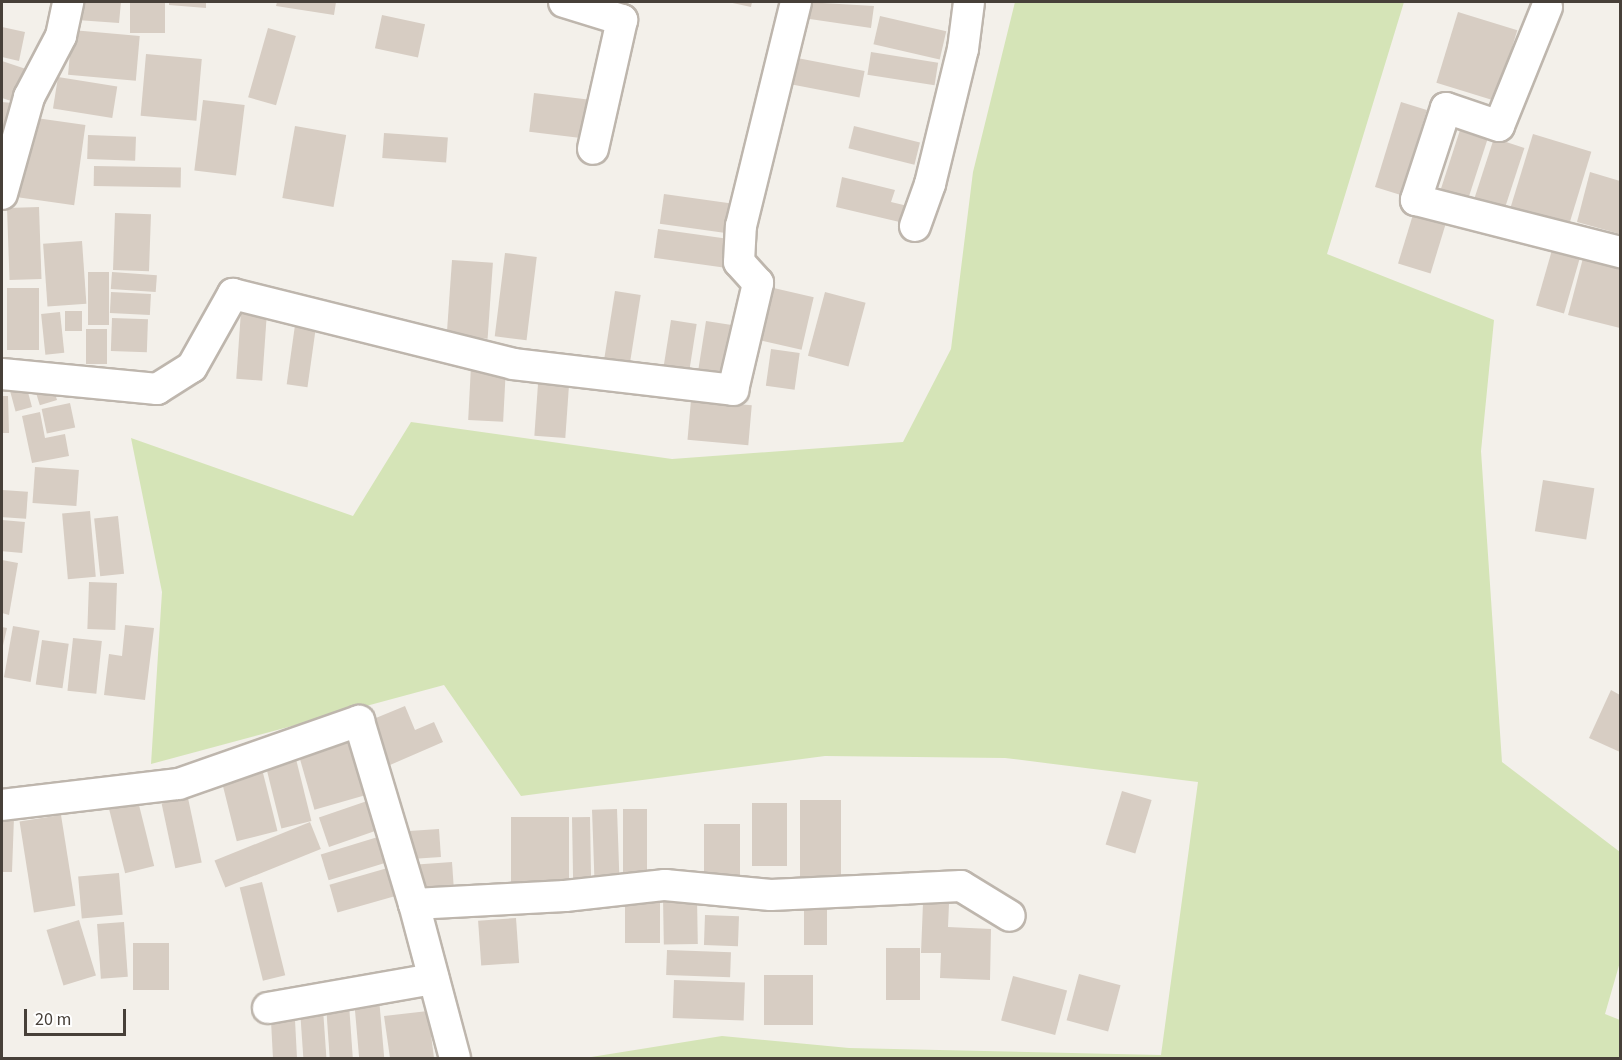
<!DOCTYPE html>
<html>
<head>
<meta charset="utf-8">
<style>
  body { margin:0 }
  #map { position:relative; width:1622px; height:1060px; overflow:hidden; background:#f3f0ea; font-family:"Source Sans 3",sans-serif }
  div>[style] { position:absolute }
  .green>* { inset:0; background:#d5e4b7 }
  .building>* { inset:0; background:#d7cdc3; transform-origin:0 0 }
  .roads { filter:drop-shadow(2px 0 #beb6ad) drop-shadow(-2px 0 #beb6ad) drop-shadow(0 2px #beb6ad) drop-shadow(0 -2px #beb6ad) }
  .minor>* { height:30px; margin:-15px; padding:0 15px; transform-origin:15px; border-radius:15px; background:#fff }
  span { translate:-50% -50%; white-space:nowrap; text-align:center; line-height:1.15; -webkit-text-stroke:4.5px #fff; paint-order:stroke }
  .frame { position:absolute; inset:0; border:3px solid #474039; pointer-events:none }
  .scale { position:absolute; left:24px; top:1009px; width:102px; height:27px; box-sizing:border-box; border:3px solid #474039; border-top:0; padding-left:8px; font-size:18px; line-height:21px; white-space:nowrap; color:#474039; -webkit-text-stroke:4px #fff; paint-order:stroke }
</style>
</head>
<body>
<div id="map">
  <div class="green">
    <i style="clip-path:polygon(1015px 2px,1404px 2px,1327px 254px,1494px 320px,1481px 451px,1502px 762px,1620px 852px,1620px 962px,1605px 1014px,1620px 1020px,1620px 1058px,585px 1058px,722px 1036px,849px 1048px,1161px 1055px,1198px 782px,1005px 758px,825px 756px,521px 796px,444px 685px,151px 764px,162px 592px,131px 438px,353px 516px,411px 422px,672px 459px,903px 442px,951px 349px,973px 172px)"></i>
  </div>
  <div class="building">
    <i style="clip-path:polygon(78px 2px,121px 2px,119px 23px,77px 20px)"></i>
    <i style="left:130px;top:2px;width:35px;height:31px"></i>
    <i style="clip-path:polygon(169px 2px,206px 2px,206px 8px,169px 5px)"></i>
    <i style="clip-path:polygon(277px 2px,336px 2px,334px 15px,276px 6px)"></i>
    <i style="clip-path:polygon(728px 2px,752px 2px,751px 7px)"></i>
    <i style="clip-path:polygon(805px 2px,874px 6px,871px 28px,803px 18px)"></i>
    <i style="left:1458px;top:12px;width:62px;height:74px;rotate:17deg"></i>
    <i style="left:382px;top:15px;width:44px;height:34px;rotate:12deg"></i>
    <i style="left:880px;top:16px;width:68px;height:29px;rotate:13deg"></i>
    <i style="clip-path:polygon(2px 27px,25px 32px,19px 61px,2px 57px)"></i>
    <i style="left:268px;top:28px;width:29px;height:72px;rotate:16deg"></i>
    <i style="left:72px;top:30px;width:68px;height:45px;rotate:5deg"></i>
    <i style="left:871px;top:52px;width:68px;height:23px;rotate:9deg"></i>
    <i style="left:146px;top:54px;width:56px;height:62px;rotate:5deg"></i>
    <i style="left:792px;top:57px;width:74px;height:27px;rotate:11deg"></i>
    <i style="clip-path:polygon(2px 61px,29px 70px,17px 103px,2px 98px)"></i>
    <i style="left:58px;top:77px;width:60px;height:32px;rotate:9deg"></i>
    <i style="left:534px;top:93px;width:54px;height:39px;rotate:7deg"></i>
    <i style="left:203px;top:100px;width:42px;height:71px;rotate:7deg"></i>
    <i style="clip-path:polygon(2px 102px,12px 103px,2px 143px)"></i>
    <i style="left:1401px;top:102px;width:27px;height:89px;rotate:17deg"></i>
    <i style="left:29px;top:117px;width:57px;height:81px;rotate:8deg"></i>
    <i style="left:295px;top:126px;width:52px;height:73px;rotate:10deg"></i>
    <i style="left:854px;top:126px;width:68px;height:23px;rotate:14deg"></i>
    <i style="left:1461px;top:127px;width:29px;height:73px;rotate:18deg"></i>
    <i style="left:384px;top:133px;width:64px;height:25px;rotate:4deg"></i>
    <i style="left:1533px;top:134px;width:61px;height:76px;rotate:17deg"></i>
    <i style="left:88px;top:135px;width:48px;height:24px;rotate:2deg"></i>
    <i style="left:1494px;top:138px;width:32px;height:68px;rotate:18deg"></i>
    <i style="left:94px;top:166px;width:87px;height:20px;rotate:1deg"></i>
    <i style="clip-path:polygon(1590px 172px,1620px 181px,1620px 234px,1577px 222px)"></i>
    <i style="clip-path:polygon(842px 177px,895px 190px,891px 202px,912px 207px,908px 224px,836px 207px)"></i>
    <i style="left:664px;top:194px;width:70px;height:30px;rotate:8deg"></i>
    <i style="left:39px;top:207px;width:72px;height:32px;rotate:88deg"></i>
    <i style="left:1415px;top:208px;width:34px;height:58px;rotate:17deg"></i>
    <i style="left:115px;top:213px;width:36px;height:57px;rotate:2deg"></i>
    <i style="left:658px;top:229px;width:70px;height:29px;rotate:8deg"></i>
    <i style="left:82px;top:241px;width:63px;height:39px;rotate:86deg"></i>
    <i style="left:1554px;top:243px;width:29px;height:65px;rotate:16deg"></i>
    <i style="left:505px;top:253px;width:32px;height:84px;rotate:7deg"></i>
    <i style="clip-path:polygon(1583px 258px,1620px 267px,1620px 328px,1568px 315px)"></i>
    <i style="left:452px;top:260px;width:41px;height:76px;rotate:4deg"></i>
    <i style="left:88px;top:272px;width:21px;height:53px"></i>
    <i style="left:112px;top:272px;width:45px;height:17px;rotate:4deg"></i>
    <i style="left:765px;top:286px;width:50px;height:54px;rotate:13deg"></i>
    <i style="left:7px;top:288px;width:32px;height:62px"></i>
    <i style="left:615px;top:291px;width:26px;height:72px;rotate:9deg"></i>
    <i style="left:111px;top:292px;width:40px;height:21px;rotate:3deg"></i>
    <i style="left:825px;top:292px;width:42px;height:66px;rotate:15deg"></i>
    <i style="left:65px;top:311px;width:17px;height:20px"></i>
    <i style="left:241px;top:311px;width:26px;height:68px;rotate:4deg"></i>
    <i style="left:60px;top:312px;width:41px;height:19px;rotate:84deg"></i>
    <i style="left:112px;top:318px;width:36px;height:33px;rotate:2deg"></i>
    <i style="left:296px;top:318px;width:21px;height:67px;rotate:8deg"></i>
    <i style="left:671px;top:320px;width:26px;height:52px;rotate:9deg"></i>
    <i style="left:706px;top:321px;width:26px;height:48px;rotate:9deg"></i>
    <i style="left:86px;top:329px;width:21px;height:35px"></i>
    <i style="left:771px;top:349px;width:29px;height:37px;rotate:8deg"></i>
    <i style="left:471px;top:366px;width:35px;height:54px;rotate:3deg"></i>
    <i style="left:50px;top:377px;width:24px;height:18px;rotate:73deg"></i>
    <i style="left:25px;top:381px;width:27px;height:17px;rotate:75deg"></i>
    <i style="left:538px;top:384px;width:31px;height:52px;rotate:4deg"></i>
    <i style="clip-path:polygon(2px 396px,8px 396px,9px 433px,2px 433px)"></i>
    <i style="left:691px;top:400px;width:61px;height:40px;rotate:5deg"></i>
    <i style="left:70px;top:403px;width:25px;height:29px;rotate:78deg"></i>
    <i style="clip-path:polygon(40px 412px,45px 438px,65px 434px,69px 456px,32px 463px,22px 416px)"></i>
    <i style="left:35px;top:467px;width:44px;height:36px;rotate:4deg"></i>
    <i style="left:1543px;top:480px;width:52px;height:52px;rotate:9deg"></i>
    <i style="left:2px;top:490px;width:26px;height:27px;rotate:4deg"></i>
    <i style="left:90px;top:511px;width:66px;height:28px;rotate:85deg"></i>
    <i style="left:118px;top:516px;width:58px;height:24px;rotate:84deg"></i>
    <i style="left:2px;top:520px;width:23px;height:31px;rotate:5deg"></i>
    <i style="clip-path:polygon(2px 560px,18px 563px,9px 615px,2px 613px)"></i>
    <i style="left:89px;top:582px;width:28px;height:47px;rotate:2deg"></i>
    <i style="clip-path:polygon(125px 625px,154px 628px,145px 700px,104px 695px,109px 654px,122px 656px)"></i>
    <i style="left:13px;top:626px;width:27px;height:52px;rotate:10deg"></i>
    <i style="clip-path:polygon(2px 627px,7px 628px,2px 650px)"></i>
    <i style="left:73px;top:638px;width:29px;height:53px;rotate:6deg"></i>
    <i style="left:42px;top:640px;width:27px;height:45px;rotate:8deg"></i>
    <i style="clip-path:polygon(1611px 690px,1620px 695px,1620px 752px,1589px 738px)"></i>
    <i style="clip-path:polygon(405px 706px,415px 730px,434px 722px,443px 742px,390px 765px,371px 720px)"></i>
    <i style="left:353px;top:730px;width:66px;height:59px;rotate:74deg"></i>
    <i style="left:295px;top:755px;width:68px;height:31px;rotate:76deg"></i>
    <i style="left:262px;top:769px;width:64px;height:42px;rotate:76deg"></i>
    <i style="left:1122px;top:791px;width:31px;height:56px;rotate:17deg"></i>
    <i style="left:188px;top:798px;width:66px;height:27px;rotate:78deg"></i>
    <i style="left:370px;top:800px;width:31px;height:54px;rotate:71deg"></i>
    <i style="left:800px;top:800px;width:41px;height:77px"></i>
    <i style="left:138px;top:801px;width:67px;height:30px;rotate:76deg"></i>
    <i style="left:752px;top:803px;width:35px;height:63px"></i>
    <i style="left:617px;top:809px;width:69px;height:25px;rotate:88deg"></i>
    <i style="left:623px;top:809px;width:24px;height:68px"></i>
    <i style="left:61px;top:815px;width:92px;height:42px;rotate:81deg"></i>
    <i style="clip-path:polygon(2px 816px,14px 817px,12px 872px,2px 872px)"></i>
    <i style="left:569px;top:817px;width:65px;height:58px;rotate:90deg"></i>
    <i style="left:590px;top:817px;width:63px;height:18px;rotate:89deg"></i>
    <i style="left:310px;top:822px;width:29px;height:103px;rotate:68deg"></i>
    <i style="left:704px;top:824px;width:36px;height:57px"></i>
    <i style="left:439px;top:829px;width:28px;height:30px;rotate:86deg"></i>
    <i style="left:381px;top:836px;width:27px;height:63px;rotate:73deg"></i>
    <i style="left:452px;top:862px;width:26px;height:42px;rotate:86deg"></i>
    <i style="left:391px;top:867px;width:29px;height:64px;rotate:74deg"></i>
    <i style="left:119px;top:873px;width:42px;height:41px;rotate:85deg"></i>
    <i style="left:262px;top:882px;width:96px;height:23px;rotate:76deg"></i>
    <i style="left:625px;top:893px;width:35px;height:50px"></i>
    <i style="left:697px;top:897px;width:47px;height:34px;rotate:89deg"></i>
    <i style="left:804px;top:899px;width:23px;height:46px"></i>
    <i style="clip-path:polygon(923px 903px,949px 904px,948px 927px,991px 929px,990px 980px,940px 978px,941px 953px,921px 953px)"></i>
    <i style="left:705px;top:915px;width:34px;height:30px;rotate:2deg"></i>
    <i style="left:516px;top:918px;width:45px;height:38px;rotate:86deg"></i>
    <i style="left:79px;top:920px;width:58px;height:34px;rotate:73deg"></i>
    <i style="left:124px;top:922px;width:55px;height:27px;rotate:86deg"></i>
    <i style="left:133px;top:943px;width:36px;height:47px"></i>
    <i style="left:886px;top:948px;width:34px;height:52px"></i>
    <i style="left:667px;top:950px;width:64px;height:25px;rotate:2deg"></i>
    <i style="left:1079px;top:974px;width:43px;height:48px;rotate:15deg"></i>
    <i style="left:764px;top:975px;width:49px;height:50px"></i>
    <i style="left:1013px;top:976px;width:56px;height:46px;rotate:15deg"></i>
    <i style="left:674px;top:980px;width:71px;height:38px;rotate:2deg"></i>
    <i style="left:379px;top:998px;width:60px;height:25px;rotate:85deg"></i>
    <i style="left:349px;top:1004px;width:54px;height:23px;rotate:86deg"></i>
    <i style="left:323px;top:1009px;width:49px;height:23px;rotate:86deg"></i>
    <i style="clip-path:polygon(428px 1011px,434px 1058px,390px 1058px,384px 1016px)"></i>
    <i style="left:295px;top:1020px;width:38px;height:24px;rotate:87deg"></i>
  </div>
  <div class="roads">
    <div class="minor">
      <i style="left:564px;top:2px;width:61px;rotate:17.2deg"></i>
      <i style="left:622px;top:20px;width:132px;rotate:102.7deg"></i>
      <i style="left:1547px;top:7px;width:128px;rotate:112deg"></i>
      <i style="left:1499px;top:126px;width:56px;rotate:-161.2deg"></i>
      <i style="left:1446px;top:108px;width:97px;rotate:108.1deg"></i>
      <i style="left:1416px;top:200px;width:211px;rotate:14.3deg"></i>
      <i style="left:2px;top:194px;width:101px;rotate:-74.4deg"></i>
      <i style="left:29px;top:97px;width:69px;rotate:-62.3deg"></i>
      <i style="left:61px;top:36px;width:35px;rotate:-78deg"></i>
      <i style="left:915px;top:226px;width:45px;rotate:-70.3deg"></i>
      <i style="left:930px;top:184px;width:139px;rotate:-76.3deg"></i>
      <i style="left:963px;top:49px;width:47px;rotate:-82.7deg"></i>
      <i style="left:2px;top:374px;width:156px;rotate:5.5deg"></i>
      <i style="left:157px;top:389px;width:41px;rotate:-32.2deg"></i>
      <i style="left:192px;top:367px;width:84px;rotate:-60.7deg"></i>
      <i style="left:233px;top:294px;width:289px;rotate:14deg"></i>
      <i style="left:513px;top:364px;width:222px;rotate:6.7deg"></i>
      <i style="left:733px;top:390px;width:110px;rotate:-76.8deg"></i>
      <i style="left:758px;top:283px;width:28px;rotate:-132deg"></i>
      <i style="left:739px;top:262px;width:36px;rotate:-87deg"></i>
      <i style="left:741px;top:226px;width:231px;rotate:-76.2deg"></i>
      <i style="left:2px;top:805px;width:178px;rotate:-6.8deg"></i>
      <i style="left:179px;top:784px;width:191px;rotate:-19.3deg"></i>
      <i style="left:359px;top:721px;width:191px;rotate:73.3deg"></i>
      <i style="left:414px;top:904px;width:159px;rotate:75.1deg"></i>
      <i style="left:414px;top:904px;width:151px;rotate:-3deg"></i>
      <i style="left:565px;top:896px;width:101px;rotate:-6.3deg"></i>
      <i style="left:665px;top:885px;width:106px;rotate:5.4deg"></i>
      <i style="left:771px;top:895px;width:190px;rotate:-2.7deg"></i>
      <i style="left:961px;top:886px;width:57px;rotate:31.5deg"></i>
      <i style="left:268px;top:1008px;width:168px;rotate:-10deg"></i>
    </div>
  </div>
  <div class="frame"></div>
  <div class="scale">20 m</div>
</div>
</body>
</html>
